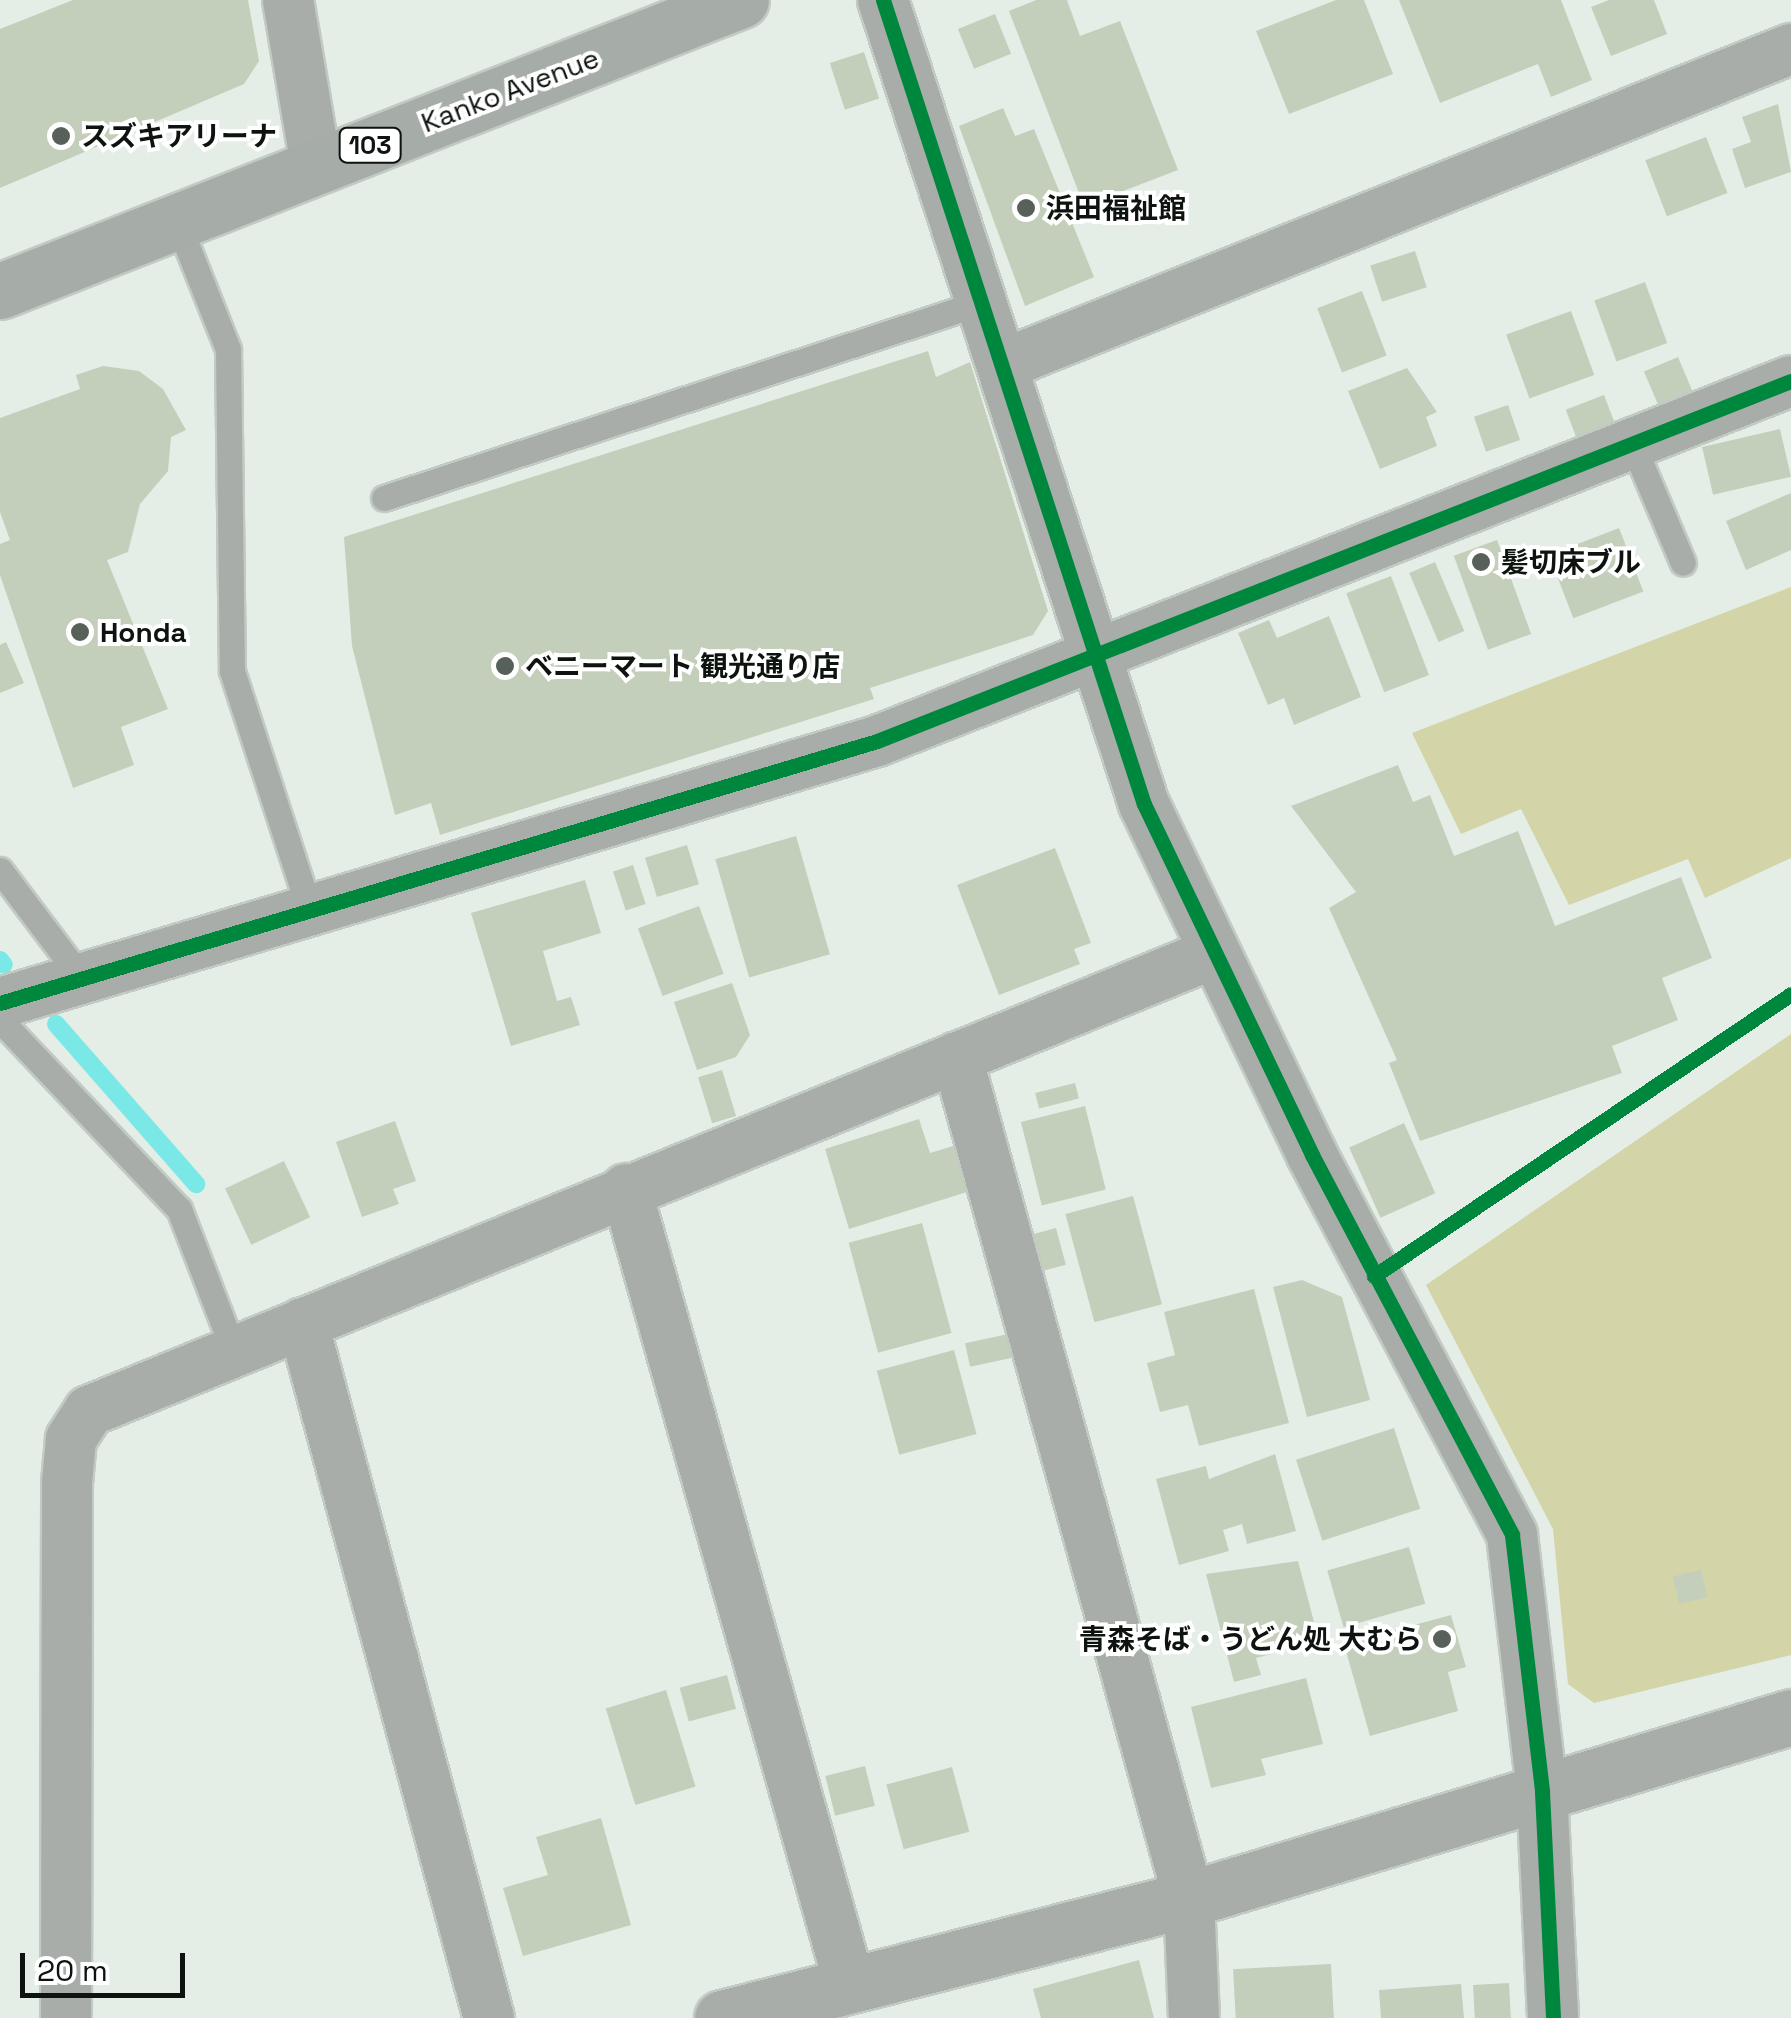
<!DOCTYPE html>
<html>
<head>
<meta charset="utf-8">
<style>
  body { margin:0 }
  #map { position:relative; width:1791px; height:2018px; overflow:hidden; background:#e4eee6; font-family:"Space Grotesk","Noto Sans JP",sans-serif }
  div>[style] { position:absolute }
  .green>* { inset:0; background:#d3d4a7 }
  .stream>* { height:18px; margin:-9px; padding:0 9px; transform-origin:9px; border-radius:9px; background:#7ae8e7 }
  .building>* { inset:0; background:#c4cfbb; transform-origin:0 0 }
  .roads { filter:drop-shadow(2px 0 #c2cac4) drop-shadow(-2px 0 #c2cac4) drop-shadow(0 2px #c2cac4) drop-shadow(0 -2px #c2cac4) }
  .service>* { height:25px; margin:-12.5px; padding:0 12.5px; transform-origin:12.5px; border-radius:12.5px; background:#a8adaa }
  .minor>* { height:50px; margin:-25px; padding:0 25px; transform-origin:25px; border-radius:25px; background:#a8adaa }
  .tertiary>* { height:55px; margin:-27.5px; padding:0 27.5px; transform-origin:27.5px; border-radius:27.5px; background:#a8adaa }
  .trunk>* { height:55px; margin:-27.5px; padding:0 27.5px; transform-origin:27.5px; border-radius:27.5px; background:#a6ada8 }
  .cycleway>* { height:15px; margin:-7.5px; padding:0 7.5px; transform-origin:7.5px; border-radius:7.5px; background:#00873e }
  .dots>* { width:28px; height:28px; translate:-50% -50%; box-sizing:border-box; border:5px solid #fff; border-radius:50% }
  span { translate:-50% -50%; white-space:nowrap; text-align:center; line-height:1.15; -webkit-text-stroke:8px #fff; paint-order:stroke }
  .shield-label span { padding:2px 8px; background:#fff; border:2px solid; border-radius:8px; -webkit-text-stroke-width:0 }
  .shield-label { font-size:25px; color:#0d130e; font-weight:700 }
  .street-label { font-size:28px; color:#0d130e }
  .poi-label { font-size:28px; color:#0d130e; font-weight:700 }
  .left { translate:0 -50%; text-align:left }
  .right { translate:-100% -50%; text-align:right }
  .scale { position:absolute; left:20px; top:1953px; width:165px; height:45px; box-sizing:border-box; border:5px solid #0d130e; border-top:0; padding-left:12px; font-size:30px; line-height:35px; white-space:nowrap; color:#0d130e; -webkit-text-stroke:8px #fff; paint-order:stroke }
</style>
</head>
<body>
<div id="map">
  <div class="green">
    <i style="clip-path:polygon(1791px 587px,1791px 858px,1705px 898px,1688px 859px,1569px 905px,1521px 809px,1461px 834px,1412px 733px)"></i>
    <i style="clip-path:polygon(1791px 1034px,1791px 1655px,1594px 1703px,1568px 1684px,1553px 1529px,1426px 1285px)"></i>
  </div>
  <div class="stream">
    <i style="left:0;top:960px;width:6px;rotate:51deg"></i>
    <i style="left:56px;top:1024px;width:213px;rotate:48.8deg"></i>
  </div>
  <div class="building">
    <i style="clip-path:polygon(73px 0,248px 0,259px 61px,244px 84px,0 188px,0 29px)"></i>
    <i style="clip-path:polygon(1036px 0,1067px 0,1080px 36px,1120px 21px,1178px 170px,1084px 206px,1009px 11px)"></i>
    <i style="clip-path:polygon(1336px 0,1364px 0,1393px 74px,1289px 114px,1256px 31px)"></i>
    <i style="clip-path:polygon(1399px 0,1561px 0,1592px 80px,1551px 97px,1538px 64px,1440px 103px)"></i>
    <i style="clip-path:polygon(1609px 0,1654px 0,1667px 34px,1611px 56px,1591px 7px)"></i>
    <i style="left:995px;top:14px;width:43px;height:40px;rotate:68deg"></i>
    <i style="left:864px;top:52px;width:49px;height:36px;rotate:72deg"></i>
    <i style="clip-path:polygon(1778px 104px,1791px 172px,1745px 188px,1732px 149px,1751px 142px,1742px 117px)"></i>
    <i style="clip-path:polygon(1003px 108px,1015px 136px,1034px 129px,1094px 277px,1025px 306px,959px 126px)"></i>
    <i style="left:1706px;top:137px;width:60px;height:65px;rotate:69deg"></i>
    <i style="left:1415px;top:251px;width:38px;height:47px;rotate:72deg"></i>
    <i style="left:1645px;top:282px;width:65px;height:54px;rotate:70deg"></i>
    <i style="left:1362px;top:291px;width:69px;height:48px;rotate:69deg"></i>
    <i style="left:1571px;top:311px;width:68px;height:69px;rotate:70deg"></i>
    <i style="clip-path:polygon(928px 351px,936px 377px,970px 362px,1048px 611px,1033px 635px,870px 688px,874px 699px,440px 835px,431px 803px,395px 815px,352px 646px,344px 537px)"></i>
    <i style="left:1678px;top:357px;width:39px;height:37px;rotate:67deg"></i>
    <i style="clip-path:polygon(103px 366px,139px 371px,163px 389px,186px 430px,171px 437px,168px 471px,140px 504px,128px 552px,107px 560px,168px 709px,121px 727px,134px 765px,73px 788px,0 575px,0 544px,10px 540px,0 512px,0 418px,80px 389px,76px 375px)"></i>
    <i style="clip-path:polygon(1407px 368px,1437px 412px,1426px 417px,1437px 446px,1380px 469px,1348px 391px)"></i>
    <i style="left:1604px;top:395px;width:31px;height:41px;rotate:69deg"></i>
    <i style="left:1508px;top:405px;width:37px;height:36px;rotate:71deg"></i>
    <i style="left:1780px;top:429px;width:49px;height:80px;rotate:77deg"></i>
    <i style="clip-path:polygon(1791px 493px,1791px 550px,1746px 570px,1726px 521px)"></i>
    <i style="left:1619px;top:528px;width:68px;height:75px;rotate:69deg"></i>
    <i style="left:1497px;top:540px;width:100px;height:46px;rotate:70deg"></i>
    <i style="left:1435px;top:562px;width:75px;height:28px;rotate:67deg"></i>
    <i style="left:1391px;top:576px;width:106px;height:48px;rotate:69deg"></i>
    <i style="clip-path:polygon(1329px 616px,1361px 697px,1294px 725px,1284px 698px,1268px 705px,1238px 633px,1269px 620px,1277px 638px)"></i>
    <i style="clip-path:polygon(6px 642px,24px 683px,0 693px,0 645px)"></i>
    <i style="clip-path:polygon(1398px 765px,1413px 802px,1430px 795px,1454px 856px,1518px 831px,1555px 926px,1681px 877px,1712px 958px,1662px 978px,1678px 1020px,1612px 1046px,1622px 1073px,1420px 1141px,1389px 1063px,1397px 1060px,1329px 908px,1356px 892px,1291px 806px)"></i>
    <i style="left:796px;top:836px;width:123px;height:84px;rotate:74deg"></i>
    <i style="left:687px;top:845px;width:41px;height:44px;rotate:73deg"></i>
    <i style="clip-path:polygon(1055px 848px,1091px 943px,1074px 949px,1080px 964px,999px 995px,957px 885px)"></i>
    <i style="left:633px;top:865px;width:41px;height:21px;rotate:72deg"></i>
    <i style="clip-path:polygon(585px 880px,601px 933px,543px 951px,557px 1001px,571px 997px,580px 1025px,511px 1046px,471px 913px)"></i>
    <i style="left:699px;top:906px;width:72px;height:65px;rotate:70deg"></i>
    <i style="clip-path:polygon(732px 983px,750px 1035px,736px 1057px,697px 1070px,674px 1002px)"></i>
    <i style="left:722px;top:1070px;width:48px;height:25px;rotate:73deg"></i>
    <i style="left:1075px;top:1083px;width:16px;height:41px;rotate:76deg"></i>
    <i style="left:1085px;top:1106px;width:86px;height:66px;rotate:76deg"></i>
    <i style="clip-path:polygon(919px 1119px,930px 1153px,953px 1146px,967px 1192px,849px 1229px,825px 1149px)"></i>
    <i style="clip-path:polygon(395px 1121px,416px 1181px,393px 1189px,399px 1204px,362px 1217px,336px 1142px)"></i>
    <i style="left:1404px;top:1123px;width:77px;height:60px;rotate:66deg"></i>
    <i style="left:284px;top:1161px;width:62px;height:65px;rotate:65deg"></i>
    <i style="left:1133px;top:1196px;width:112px;height:70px;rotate:75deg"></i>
    <i style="left:922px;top:1223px;width:114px;height:76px;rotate:75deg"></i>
    <i style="left:1056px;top:1228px;width:38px;height:26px;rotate:75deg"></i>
    <i style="clip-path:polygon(1302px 1280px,1342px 1297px,1370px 1400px,1307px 1417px,1273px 1287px)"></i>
    <i style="clip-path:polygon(1254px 1289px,1289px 1423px,1199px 1446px,1188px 1405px,1160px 1412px,1147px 1363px,1175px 1355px,1164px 1312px)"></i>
    <i style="left:1013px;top:1333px;width:24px;height:49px;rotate:78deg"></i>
    <i style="left:954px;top:1350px;width:87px;height:80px;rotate:75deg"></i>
    <i style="left:1394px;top:1428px;width:85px;height:103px;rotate:72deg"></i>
    <i style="clip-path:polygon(1275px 1454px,1296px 1531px,1247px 1544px,1242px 1524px,1223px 1530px,1229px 1551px,1179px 1565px,1156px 1479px,1206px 1466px,1209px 1479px)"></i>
    <i style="left:1409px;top:1547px;width:59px;height:85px;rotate:74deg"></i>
    <i style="clip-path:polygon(1298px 1561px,1319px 1641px,1256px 1658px,1261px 1675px,1234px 1682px,1206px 1574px)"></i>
    <i style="left:1701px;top:1570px;width:28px;height:29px;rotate:77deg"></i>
    <i style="clip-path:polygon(1451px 1615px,1466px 1667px,1448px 1672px,1458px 1711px,1370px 1736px,1344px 1644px)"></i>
    <i style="left:727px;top:1675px;width:35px;height:49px;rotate:75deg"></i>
    <i style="clip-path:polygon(1306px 1678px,1323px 1744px,1261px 1759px,1266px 1775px,1211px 1788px,1191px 1707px)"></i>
    <i style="left:666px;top:1690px;width:101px;height:63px;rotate:73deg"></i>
    <i style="left:865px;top:1766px;width:41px;height:41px;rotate:76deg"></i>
    <i style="left:952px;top:1767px;width:67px;height:68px;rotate:75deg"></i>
    <i style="clip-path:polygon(601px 1818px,631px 1925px,523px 1956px,503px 1888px,548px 1875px,536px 1837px)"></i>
    <i style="clip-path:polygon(1139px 1960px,1154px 2018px,1041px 2018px,1033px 1989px)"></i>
    <i style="left:1331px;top:1964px;width:54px;height:98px;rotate:87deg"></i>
    <i style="left:1509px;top:1983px;width:35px;height:36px;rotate:87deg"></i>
    <i style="clip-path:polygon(1461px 1984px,1464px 2018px,1381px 2018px,1379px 1990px)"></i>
  </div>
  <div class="roads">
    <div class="service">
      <i style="left:177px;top:221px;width:138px;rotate:68.3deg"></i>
      <i style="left:228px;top:349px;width:322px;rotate:89.3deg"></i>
      <i style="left:232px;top:671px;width:252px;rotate:72deg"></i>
      <i style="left:1632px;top:443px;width:130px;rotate:67deg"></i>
      <i style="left:384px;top:498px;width:630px;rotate:-18.12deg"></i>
      <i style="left:0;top:870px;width:136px;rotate:53deg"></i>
      <i style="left:0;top:1020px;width:260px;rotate:46.6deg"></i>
      <i style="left:179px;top:1209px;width:150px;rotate:68.9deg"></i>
    </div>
    <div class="minor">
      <i style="left:288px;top:0;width:167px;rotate:80.4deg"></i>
      <i style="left:883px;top:0;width:845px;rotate:72.02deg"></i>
      <i style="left:1144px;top:804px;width:389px;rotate:64.4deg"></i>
      <i style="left:1312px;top:1155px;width:429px;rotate:62.2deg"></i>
      <i style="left:1512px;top:1535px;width:259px;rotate:83.3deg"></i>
      <i style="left:1542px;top:1792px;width:226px;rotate:87.2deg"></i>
      <i style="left:1002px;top:365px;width:850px;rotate:-21.83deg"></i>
      <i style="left:0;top:1003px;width:915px;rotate:-16.63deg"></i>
      <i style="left:877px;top:741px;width:982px;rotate:-21.5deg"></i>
      <i style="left:957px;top:1057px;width:873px;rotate:74.6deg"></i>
      <i style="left:1189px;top:1899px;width:119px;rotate:87.6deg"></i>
      <i style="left:626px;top:1189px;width:828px;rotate:74.3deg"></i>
      <i style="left:303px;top:1323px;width:719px;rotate:75.02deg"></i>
      <i style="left:66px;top:2018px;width:535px;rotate:-89.89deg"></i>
      <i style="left:67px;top:1483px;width:44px;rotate:-84.8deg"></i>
      <i style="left:71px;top:1439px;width:33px;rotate:-57deg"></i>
      <i style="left:89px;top:1411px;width:1215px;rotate:-22.15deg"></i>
    </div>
    <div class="tertiary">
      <i style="left:722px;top:2018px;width:482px;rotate:-14.3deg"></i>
      <i style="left:1189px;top:1899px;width:629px;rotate:-16.82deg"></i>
    </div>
    <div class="trunk">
      <i style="left:0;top:291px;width:796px;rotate:-21.44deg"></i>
    </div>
  </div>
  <div class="cycleway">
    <i style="left:883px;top:0;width:845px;rotate:72.02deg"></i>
    <i style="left:1144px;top:804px;width:389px;rotate:64.4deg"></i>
    <i style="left:1312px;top:1155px;width:429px;rotate:62.2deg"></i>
    <i style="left:1512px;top:1535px;width:259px;rotate:83.3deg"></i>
    <i style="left:1542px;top:1792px;width:226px;rotate:87.2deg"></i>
    <i style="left:0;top:1003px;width:915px;rotate:-16.63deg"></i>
    <i style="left:877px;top:741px;width:982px;rotate:-21.5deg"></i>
    <i style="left:1374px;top:1276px;width:503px;rotate:-34.07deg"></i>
  </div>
  <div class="dots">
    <i style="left:61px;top:136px;background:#58605a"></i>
    <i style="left:1026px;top:208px;background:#58605a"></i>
    <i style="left:1481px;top:562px;background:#58605a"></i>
    <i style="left:80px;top:632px;background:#58605a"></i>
    <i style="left:505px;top:666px;background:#58605a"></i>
    <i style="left:1442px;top:1639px;background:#58605a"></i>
  </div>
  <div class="shield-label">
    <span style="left:370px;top:145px">103</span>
  </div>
  <div class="street-label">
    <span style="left:510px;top:90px;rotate:-21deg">Kanko Avenue</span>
  </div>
  <div class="poi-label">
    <span class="left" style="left:81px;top:136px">スズキアリーナ</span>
    <span class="left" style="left:1046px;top:208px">浜田福祉館</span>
    <span class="left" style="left:1501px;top:562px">髪切床ブル</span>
    <span class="left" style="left:100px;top:632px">Honda</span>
    <span class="left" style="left:525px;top:666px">ベニーマート 観光通り店</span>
    <span class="right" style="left:1422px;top:1639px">青森そば・うどん処 大むら</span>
  </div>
  <div class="scale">20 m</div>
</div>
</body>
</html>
